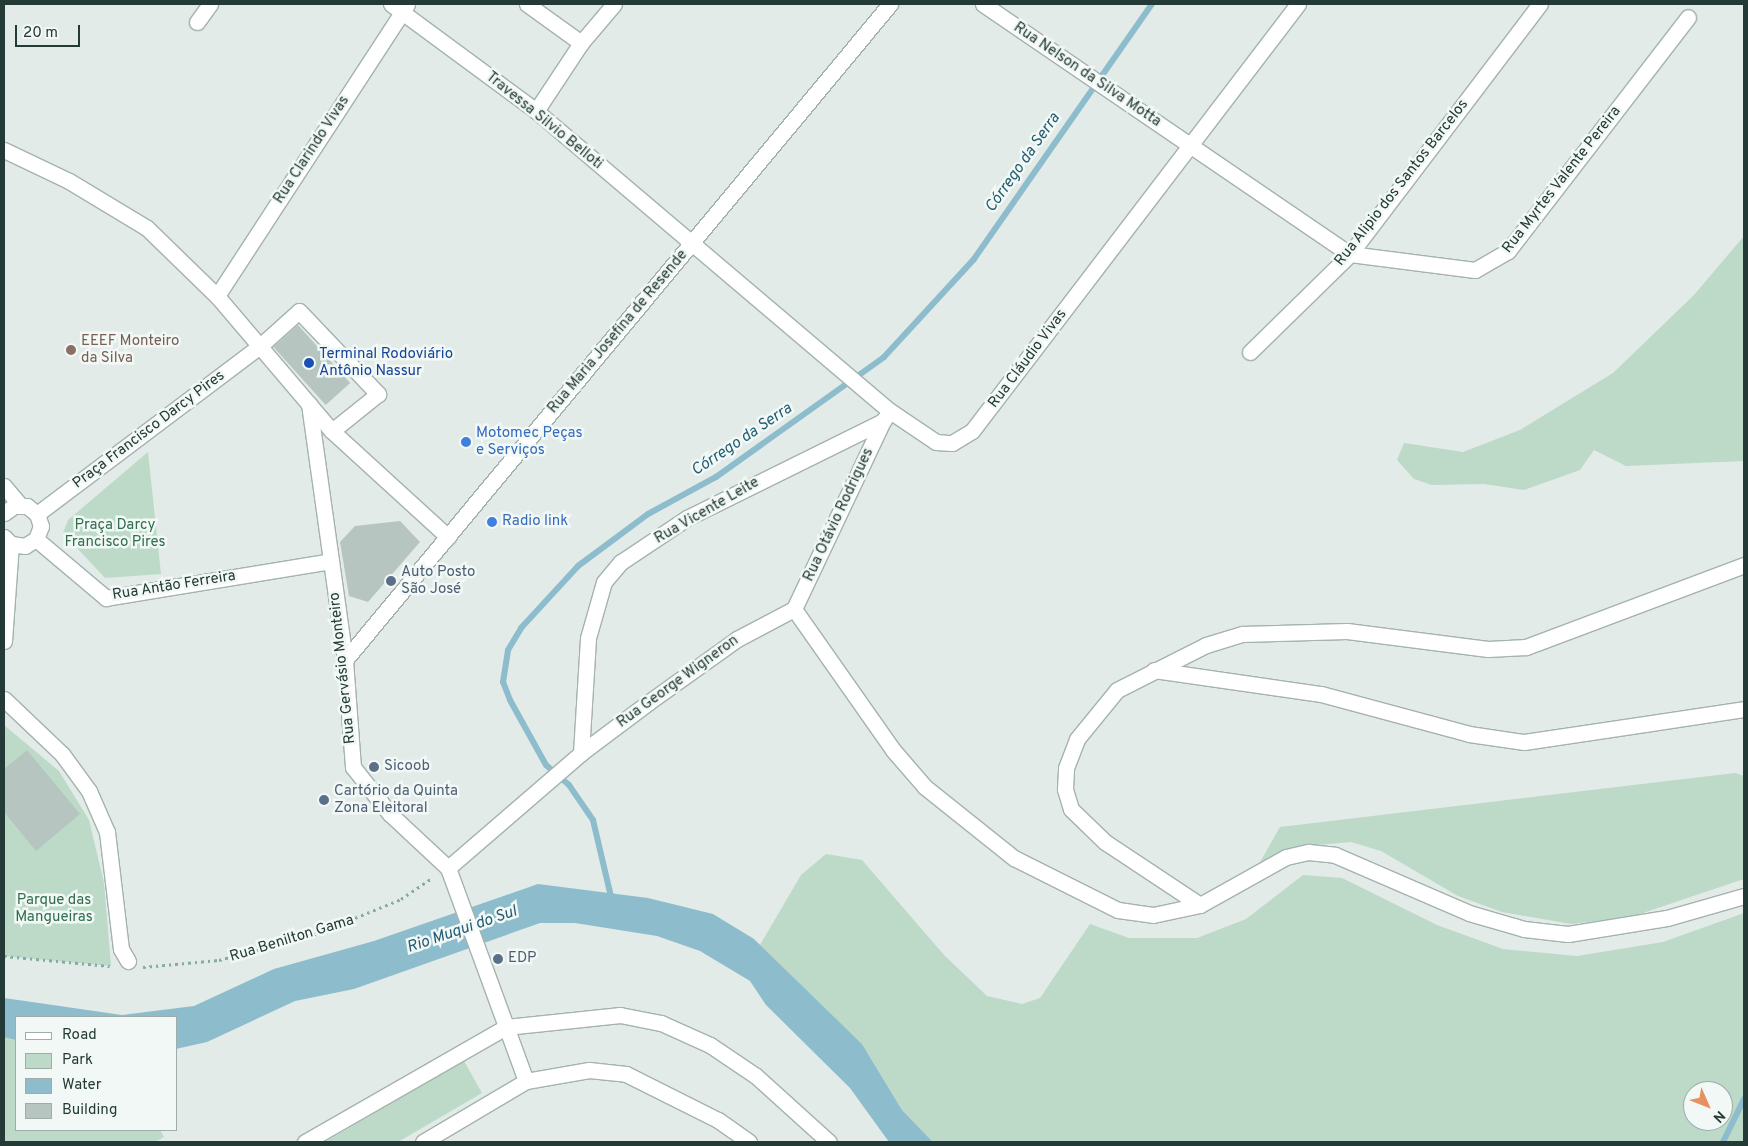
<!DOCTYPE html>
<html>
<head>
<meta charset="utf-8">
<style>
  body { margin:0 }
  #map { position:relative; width:1748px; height:1146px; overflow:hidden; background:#e2ebe8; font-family:Overpass,sans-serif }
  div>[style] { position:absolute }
  .green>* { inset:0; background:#bcdac7 }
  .water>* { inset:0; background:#8dbccc }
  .stream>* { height:6px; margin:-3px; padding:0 3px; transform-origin:3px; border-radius:3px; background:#8dbccc }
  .building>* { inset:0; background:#b7c5c1; transform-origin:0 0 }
  .path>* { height:3px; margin-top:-1.5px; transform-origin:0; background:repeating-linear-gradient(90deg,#84aca4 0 2.5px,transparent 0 6.5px) }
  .roads { filter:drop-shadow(1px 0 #a5b2af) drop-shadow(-1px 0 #a5b2af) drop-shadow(0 1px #a5b2af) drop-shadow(0 -1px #a5b2af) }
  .street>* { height:15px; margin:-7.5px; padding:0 7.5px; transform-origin:7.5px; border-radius:7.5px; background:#fff }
  .secondary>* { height:15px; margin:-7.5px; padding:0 7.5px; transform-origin:7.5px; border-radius:7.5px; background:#fff }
  .dots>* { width:14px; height:14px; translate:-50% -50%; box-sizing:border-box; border:2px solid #f2f8f5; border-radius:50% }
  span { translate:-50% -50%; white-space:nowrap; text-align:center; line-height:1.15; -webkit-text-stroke:5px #f2f8f5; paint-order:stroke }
  .street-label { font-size:15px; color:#233a36 }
  .education-label { font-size:15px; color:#785e54 }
  .left { translate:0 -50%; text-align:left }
  .transit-label { font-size:15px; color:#164399 }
  .shop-label { font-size:15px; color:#366cbe }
  .park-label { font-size:15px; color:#306e4f }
  .service-label { font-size:15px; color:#4e5e75 }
  .water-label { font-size:16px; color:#225c72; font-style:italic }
  .frame { position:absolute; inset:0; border:5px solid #233a36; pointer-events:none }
  .legend { position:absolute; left:15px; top:1016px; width:162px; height:115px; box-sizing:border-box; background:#f2f8f5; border:1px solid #9faca9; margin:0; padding:6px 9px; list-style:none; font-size:15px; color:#233a36 }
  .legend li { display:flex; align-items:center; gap:10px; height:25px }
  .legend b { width:25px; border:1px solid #9faca9 }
  .north { position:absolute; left:1683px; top:1081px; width:50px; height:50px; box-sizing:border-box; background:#f2f8f5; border:1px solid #9faca9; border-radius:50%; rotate:134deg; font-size:14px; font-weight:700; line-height:20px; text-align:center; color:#233a36 }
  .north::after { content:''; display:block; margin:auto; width:18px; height:22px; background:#e79163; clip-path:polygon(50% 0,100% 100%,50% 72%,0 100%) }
  .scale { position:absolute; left:15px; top:25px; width:65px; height:22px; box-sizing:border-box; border:2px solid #233a36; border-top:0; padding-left:6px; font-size:15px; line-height:18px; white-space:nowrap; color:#233a36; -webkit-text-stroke:4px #f2f8f5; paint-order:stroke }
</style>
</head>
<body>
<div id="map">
  <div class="green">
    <i style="clip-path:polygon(1744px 236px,1744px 461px,1626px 466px,1594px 450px,1580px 470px,1524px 490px,1484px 484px,1432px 485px,1414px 479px,1397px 460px,1404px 443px,1463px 452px,1520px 430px,1613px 373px,1694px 295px)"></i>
    <i style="clip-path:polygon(148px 452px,161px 574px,105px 578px,63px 533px,68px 520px)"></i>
    <i style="clip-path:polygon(4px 725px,59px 771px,89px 820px,104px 883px,111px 966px,4px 956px)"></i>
    <i style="clip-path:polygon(1735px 773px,1744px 776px,1744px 879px,1631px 917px,1571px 924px,1502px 912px,1458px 896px,1381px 851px,1351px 842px,1295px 847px,1259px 864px,1280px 827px)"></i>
    <i style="clip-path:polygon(evenodd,826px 854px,862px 860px,944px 955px,987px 996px,1022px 1004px,1040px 998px,1090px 924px,1129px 938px,1197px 938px,1246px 919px,1303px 875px,1342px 878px,1437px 925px,1503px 949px,1577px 956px,1663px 942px,1744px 913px,1744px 1142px,933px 1142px,902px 1110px,862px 1044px,760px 945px,801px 875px,826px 854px,1693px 1091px,1723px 1091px,1723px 1121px,1693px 1121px,1693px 1091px)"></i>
    <i style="clip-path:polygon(4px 1023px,16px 1024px,16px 1130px,160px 1130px,164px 1137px,155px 1142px,4px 1142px)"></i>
    <i style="clip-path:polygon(464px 1061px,482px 1093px,398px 1142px,325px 1142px)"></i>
  </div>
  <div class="water">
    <i style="clip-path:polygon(538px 884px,648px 898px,713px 914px,754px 939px,862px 1044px,902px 1110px,933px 1142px,889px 1142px,850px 1088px,766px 1005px,750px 981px,700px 951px,657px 936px,575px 923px,540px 923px,354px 989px,295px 1001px,207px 1042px,180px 1048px,176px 1049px,176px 1017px,16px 1017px,16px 1040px,4px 1037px,4px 998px,122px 1015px,194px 1006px,274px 969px,374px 941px)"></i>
  </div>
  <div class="stream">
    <i style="left:612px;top:901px;width:83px;rotate:-103.2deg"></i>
    <i style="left:593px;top:820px;width:42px;rotate:-124.4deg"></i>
    <i style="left:569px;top:785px;width:30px;rotate:-139deg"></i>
    <i style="left:546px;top:765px;width:74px;rotate:-119deg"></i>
    <i style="left:510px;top:700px;width:19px;rotate:-111deg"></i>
    <i style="left:503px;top:682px;width:32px;rotate:-81deg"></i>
    <i style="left:508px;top:650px;width:26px;rotate:-59deg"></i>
    <i style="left:521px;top:628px;width:84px;rotate:-47.4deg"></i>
    <i style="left:578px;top:566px;width:87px;rotate:-36.6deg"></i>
    <i style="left:648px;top:514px;width:77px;rotate:-28.6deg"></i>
    <i style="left:716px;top:477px;width:206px;rotate:-35.5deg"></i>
    <i style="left:884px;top:357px;width:133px;rotate:-47.4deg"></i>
    <i style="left:974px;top:259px;width:311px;rotate:-55.1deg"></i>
    <i style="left:1723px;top:1142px;width:48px;rotate:-64deg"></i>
  </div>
  <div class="building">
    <i style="left:298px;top:325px;width:78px;height:33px;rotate:48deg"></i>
    <i style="clip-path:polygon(400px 521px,420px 542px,368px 602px,349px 596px,340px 542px,355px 526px)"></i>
    <i style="clip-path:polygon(27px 750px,80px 814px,36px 851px,4px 812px,4px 769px)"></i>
  </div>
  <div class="path">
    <i style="left:4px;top:956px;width:106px;rotate:5.4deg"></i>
    <i style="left:143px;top:967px;width:76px;rotate:-5.3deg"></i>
    <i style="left:219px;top:960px;width:97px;rotate:-14.9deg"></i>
    <i style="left:313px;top:935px;width:95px;rotate:-22.2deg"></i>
    <i style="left:401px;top:899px;width:37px;rotate:-34deg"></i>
  </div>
  <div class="roads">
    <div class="street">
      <i style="left:391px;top:4px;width:180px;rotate:36.4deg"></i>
      <i style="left:536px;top:111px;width:464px;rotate:40.3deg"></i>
      <i style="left:890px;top:411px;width:55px;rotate:34deg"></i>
      <i style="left:936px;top:442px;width:16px;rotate:4deg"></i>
      <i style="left:952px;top:443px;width:23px;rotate:-31deg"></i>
      <i style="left:972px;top:431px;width:537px;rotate:-52.64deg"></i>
      <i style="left:527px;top:4px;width:67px;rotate:35.8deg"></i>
      <i style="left:983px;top:4px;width:444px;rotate:34.3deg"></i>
      <i style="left:1350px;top:254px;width:126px;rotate:7.3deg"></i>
      <i style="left:1475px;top:270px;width:38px;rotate:-30deg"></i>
      <i style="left:1508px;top:251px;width:295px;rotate:-52.4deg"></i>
      <i style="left:197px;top:22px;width:22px;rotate:-54deg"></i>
      <i style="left:536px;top:111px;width:82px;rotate:-56.5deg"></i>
      <i style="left:581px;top:43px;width:51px;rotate:-49.8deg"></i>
      <i style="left:4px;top:150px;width:72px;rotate:25.5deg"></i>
      <i style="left:69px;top:181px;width:91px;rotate:31.1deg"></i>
      <i style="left:147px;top:228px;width:98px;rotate:44.2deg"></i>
      <i style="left:217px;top:296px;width:177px;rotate:49.6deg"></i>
      <i style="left:332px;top:431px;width:157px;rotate:42.4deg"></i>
      <i style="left:217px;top:296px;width:348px;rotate:-56.9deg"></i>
      <i style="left:1250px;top:352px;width:140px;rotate:-44.4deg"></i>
      <i style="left:1350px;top:254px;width:314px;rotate:-52.8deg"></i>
      <i style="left:309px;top:404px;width:259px;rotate:82deg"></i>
      <i style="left:4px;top:486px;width:25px;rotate:50deg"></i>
      <i style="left:4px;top:513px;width:12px;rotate:-35deg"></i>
      <i style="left:14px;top:506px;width:13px"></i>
      <i style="left:27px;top:506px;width:13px;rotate:39deg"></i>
      <i style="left:37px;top:514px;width:13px;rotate:72deg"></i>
      <i style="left:41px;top:526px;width:14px;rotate:111deg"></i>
      <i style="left:36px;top:539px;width:13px;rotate:148deg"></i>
      <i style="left:25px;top:546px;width:14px;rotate:-172deg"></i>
      <i style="left:11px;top:544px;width:10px;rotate:-135deg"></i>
      <i style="left:37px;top:514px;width:279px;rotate:-37deg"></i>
      <i style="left:260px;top:346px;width:52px;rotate:-41.9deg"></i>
      <i style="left:299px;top:311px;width:115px;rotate:46.4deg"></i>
      <i style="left:378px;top:394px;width:59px;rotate:141.2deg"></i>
      <i style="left:36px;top:539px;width:92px;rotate:40.1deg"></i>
      <i style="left:106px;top:598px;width:228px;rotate:-9.3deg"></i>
      <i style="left:794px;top:609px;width:208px;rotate:-64.7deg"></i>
      <i style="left:4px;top:641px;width:97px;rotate:-85.9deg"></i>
      <i style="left:1154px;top:670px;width:169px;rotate:8.2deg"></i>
      <i style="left:1321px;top:694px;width:153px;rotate:15.1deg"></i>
      <i style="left:1469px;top:734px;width:56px;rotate:8.3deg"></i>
      <i style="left:1524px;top:742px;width:222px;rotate:-8.5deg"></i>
      <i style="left:4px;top:699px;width:80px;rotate:43.5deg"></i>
      <i style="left:62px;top:754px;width:46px;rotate:53.9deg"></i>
      <i style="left:89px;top:791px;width:45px;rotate:66.3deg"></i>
      <i style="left:107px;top:832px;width:118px;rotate:83.2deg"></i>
      <i style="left:121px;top:949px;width:14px;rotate:60deg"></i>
      <i style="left:581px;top:753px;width:115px;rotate:-86.5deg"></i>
      <i style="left:588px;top:638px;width:58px;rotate:-74.1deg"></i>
      <i style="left:604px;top:582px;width:26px;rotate:-50deg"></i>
      <i style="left:621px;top:562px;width:79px;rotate:-33.7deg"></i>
      <i style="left:687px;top:518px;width:219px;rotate:-26.3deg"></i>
      <i style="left:883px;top:421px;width:12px;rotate:-55deg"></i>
      <i style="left:1200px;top:905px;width:114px;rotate:-146.4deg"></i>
      <i style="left:1105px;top:842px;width:47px;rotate:-135.9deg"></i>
      <i style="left:1071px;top:809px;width:21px;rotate:-107deg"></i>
      <i style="left:1065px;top:789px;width:21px;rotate:-87deg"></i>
      <i style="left:1066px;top:768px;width:31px;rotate:-69deg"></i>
      <i style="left:1077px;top:739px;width:63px;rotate:-50.8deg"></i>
      <i style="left:1117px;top:690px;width:100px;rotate:-26.8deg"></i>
      <i style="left:1206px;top:645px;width:38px;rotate:-17deg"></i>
      <i style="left:1242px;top:634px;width:105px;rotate:-1.6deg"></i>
      <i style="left:1347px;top:631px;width:142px;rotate:7.3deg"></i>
      <i style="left:1488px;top:649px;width:38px;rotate:-3deg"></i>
      <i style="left:1526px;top:647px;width:233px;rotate:-20.6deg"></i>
      <i style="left:526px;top:1081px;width:64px;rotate:-9.9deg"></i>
      <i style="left:589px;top:1070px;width:37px;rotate:6deg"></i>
      <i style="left:626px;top:1074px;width:103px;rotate:26.6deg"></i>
      <i style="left:718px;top:1120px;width:38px;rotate:35deg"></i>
      <i style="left:305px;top:1142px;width:232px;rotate:-29.8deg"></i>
      <i style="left:506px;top:1027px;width:115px;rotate:-6deg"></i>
      <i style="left:620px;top:1015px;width:42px;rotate:11deg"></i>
      <i style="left:661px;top:1023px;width:54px;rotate:24.2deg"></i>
      <i style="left:710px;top:1045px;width:55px;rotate:34deg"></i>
      <i style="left:756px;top:1076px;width:98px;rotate:42.1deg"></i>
    </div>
    <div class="secondary">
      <i style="left:448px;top:868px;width:176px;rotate:-40.8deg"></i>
      <i style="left:581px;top:753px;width:85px;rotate:-36.9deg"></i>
      <i style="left:649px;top:702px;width:108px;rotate:-35.6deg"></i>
      <i style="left:737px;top:639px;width:64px;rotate:-27.8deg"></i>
      <i style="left:794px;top:609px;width:172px;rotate:54.9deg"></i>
      <i style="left:893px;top:750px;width:49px;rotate:49.1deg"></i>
      <i style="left:925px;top:787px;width:114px;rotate:38.6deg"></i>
      <i style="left:1014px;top:858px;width:116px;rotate:26.6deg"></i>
      <i style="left:1118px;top:910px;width:35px;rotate:8deg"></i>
      <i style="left:1153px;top:915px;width:48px;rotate:-12deg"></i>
      <i style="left:1200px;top:905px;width:98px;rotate:-29.2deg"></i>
      <i style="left:1286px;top:857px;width:23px;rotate:-13deg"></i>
      <i style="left:1308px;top:852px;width:27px;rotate:6deg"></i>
      <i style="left:1335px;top:855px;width:146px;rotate:23.4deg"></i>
      <i style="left:1469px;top:913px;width:57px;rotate:16.2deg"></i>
      <i style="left:1524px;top:929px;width:44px;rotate:6.5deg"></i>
      <i style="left:1568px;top:934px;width:100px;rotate:-9.2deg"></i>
      <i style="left:1667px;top:918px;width:80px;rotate:-15.9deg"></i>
      <i style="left:423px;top:1142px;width:120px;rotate:-30.6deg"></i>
      <i style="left:526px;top:1081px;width:227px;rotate:-110.1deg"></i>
      <i style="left:448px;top:868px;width:79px;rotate:-137deg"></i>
      <i style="left:390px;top:814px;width:60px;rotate:-128.2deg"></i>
      <i style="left:353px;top:767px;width:107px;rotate:-94.3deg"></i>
      <i style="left:345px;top:660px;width:853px;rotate:-50.28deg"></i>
    </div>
  </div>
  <div class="dots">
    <i style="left:71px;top:350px;background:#8d6e63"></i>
    <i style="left:309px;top:363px;background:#1a4fb4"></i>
    <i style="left:466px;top:442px;background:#3f7fe0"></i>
    <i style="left:492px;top:522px;background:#3f7fe0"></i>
    <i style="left:391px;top:581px;background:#5c6f8a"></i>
    <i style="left:374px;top:767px;background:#5c6f8a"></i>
    <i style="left:324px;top:800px;background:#5c6f8a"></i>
    <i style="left:498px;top:959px;background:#5c6f8a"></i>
  </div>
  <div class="street-label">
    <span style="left:1087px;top:75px;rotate:34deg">Rua Nelson da Silva Motta</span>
    <span style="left:544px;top:121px;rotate:39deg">Travessa Silvio Belloti</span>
    <span style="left:312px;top:150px;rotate:-57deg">Rua Clarindo Vivas</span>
    <span style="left:1562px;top:180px;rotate:-52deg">Rua Myrtes Valente Pereira</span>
    <span style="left:1402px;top:183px;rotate:-52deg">Rua Alipio dos Santos Barcelos</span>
    <span style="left:618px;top:332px;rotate:-50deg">Rua Maria Josefina de Resende</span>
    <span style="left:1028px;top:359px;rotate:-53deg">Rua Cláudio Vivas</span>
    <span style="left:149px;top:430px;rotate:-37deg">Praça Francisco Darcy Pires</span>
    <span style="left:707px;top:511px;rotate:-30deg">Rua Vicente Leite</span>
    <span style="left:839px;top:515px;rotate:-65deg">Rua Otávio Rodrigues</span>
    <span style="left:174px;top:586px;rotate:-9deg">Rua Antão Ferreira</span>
    <span style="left:343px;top:668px;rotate:-96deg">Rua Gervásio Monteiro</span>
    <span style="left:678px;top:682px;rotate:-36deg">Rua George Wigneron</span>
    <span style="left:292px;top:939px;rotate:-17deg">Rua Benilton Gama</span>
  </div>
  <div class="education-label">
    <span class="left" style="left:81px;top:350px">EEEF Monteiro<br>da Silva</span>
  </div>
  <div class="transit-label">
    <span class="left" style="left:319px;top:363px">Terminal Rodoviário<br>Antônio Nassur</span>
  </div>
  <div class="shop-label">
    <span class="left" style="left:476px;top:442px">Motomec Peças<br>e Serviços</span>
    <span class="left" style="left:502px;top:522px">Radio link</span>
  </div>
  <div class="park-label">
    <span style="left:115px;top:534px">Praça Darcy<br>Francisco Pires</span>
    <span style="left:54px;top:909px">Parque das<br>Mangueiras</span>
  </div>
  <div class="service-label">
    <span class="left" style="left:401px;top:581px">Auto Posto<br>São José</span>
    <span class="left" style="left:384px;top:767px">Sicoob</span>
    <span class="left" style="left:334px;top:800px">Cartório da Quinta<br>Zona Eleitoral</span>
    <span class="left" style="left:508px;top:959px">EDP</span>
  </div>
  <div class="water-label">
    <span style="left:1023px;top:163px;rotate:-55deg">Córrego da Serra</span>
    <span style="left:742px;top:440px;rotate:-34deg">Córrego da Serra</span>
    <span style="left:462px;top:930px;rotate:-19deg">Rio Muqui do Sul</span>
  </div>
  <div class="frame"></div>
  <ul class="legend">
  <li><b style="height:6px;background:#fff"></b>Road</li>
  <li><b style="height:14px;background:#bcdac7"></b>Park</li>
  <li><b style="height:14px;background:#8dbccc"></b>Water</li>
  <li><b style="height:14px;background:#b7c5c1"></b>Building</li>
  </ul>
  <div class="north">N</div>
  <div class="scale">20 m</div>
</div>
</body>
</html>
